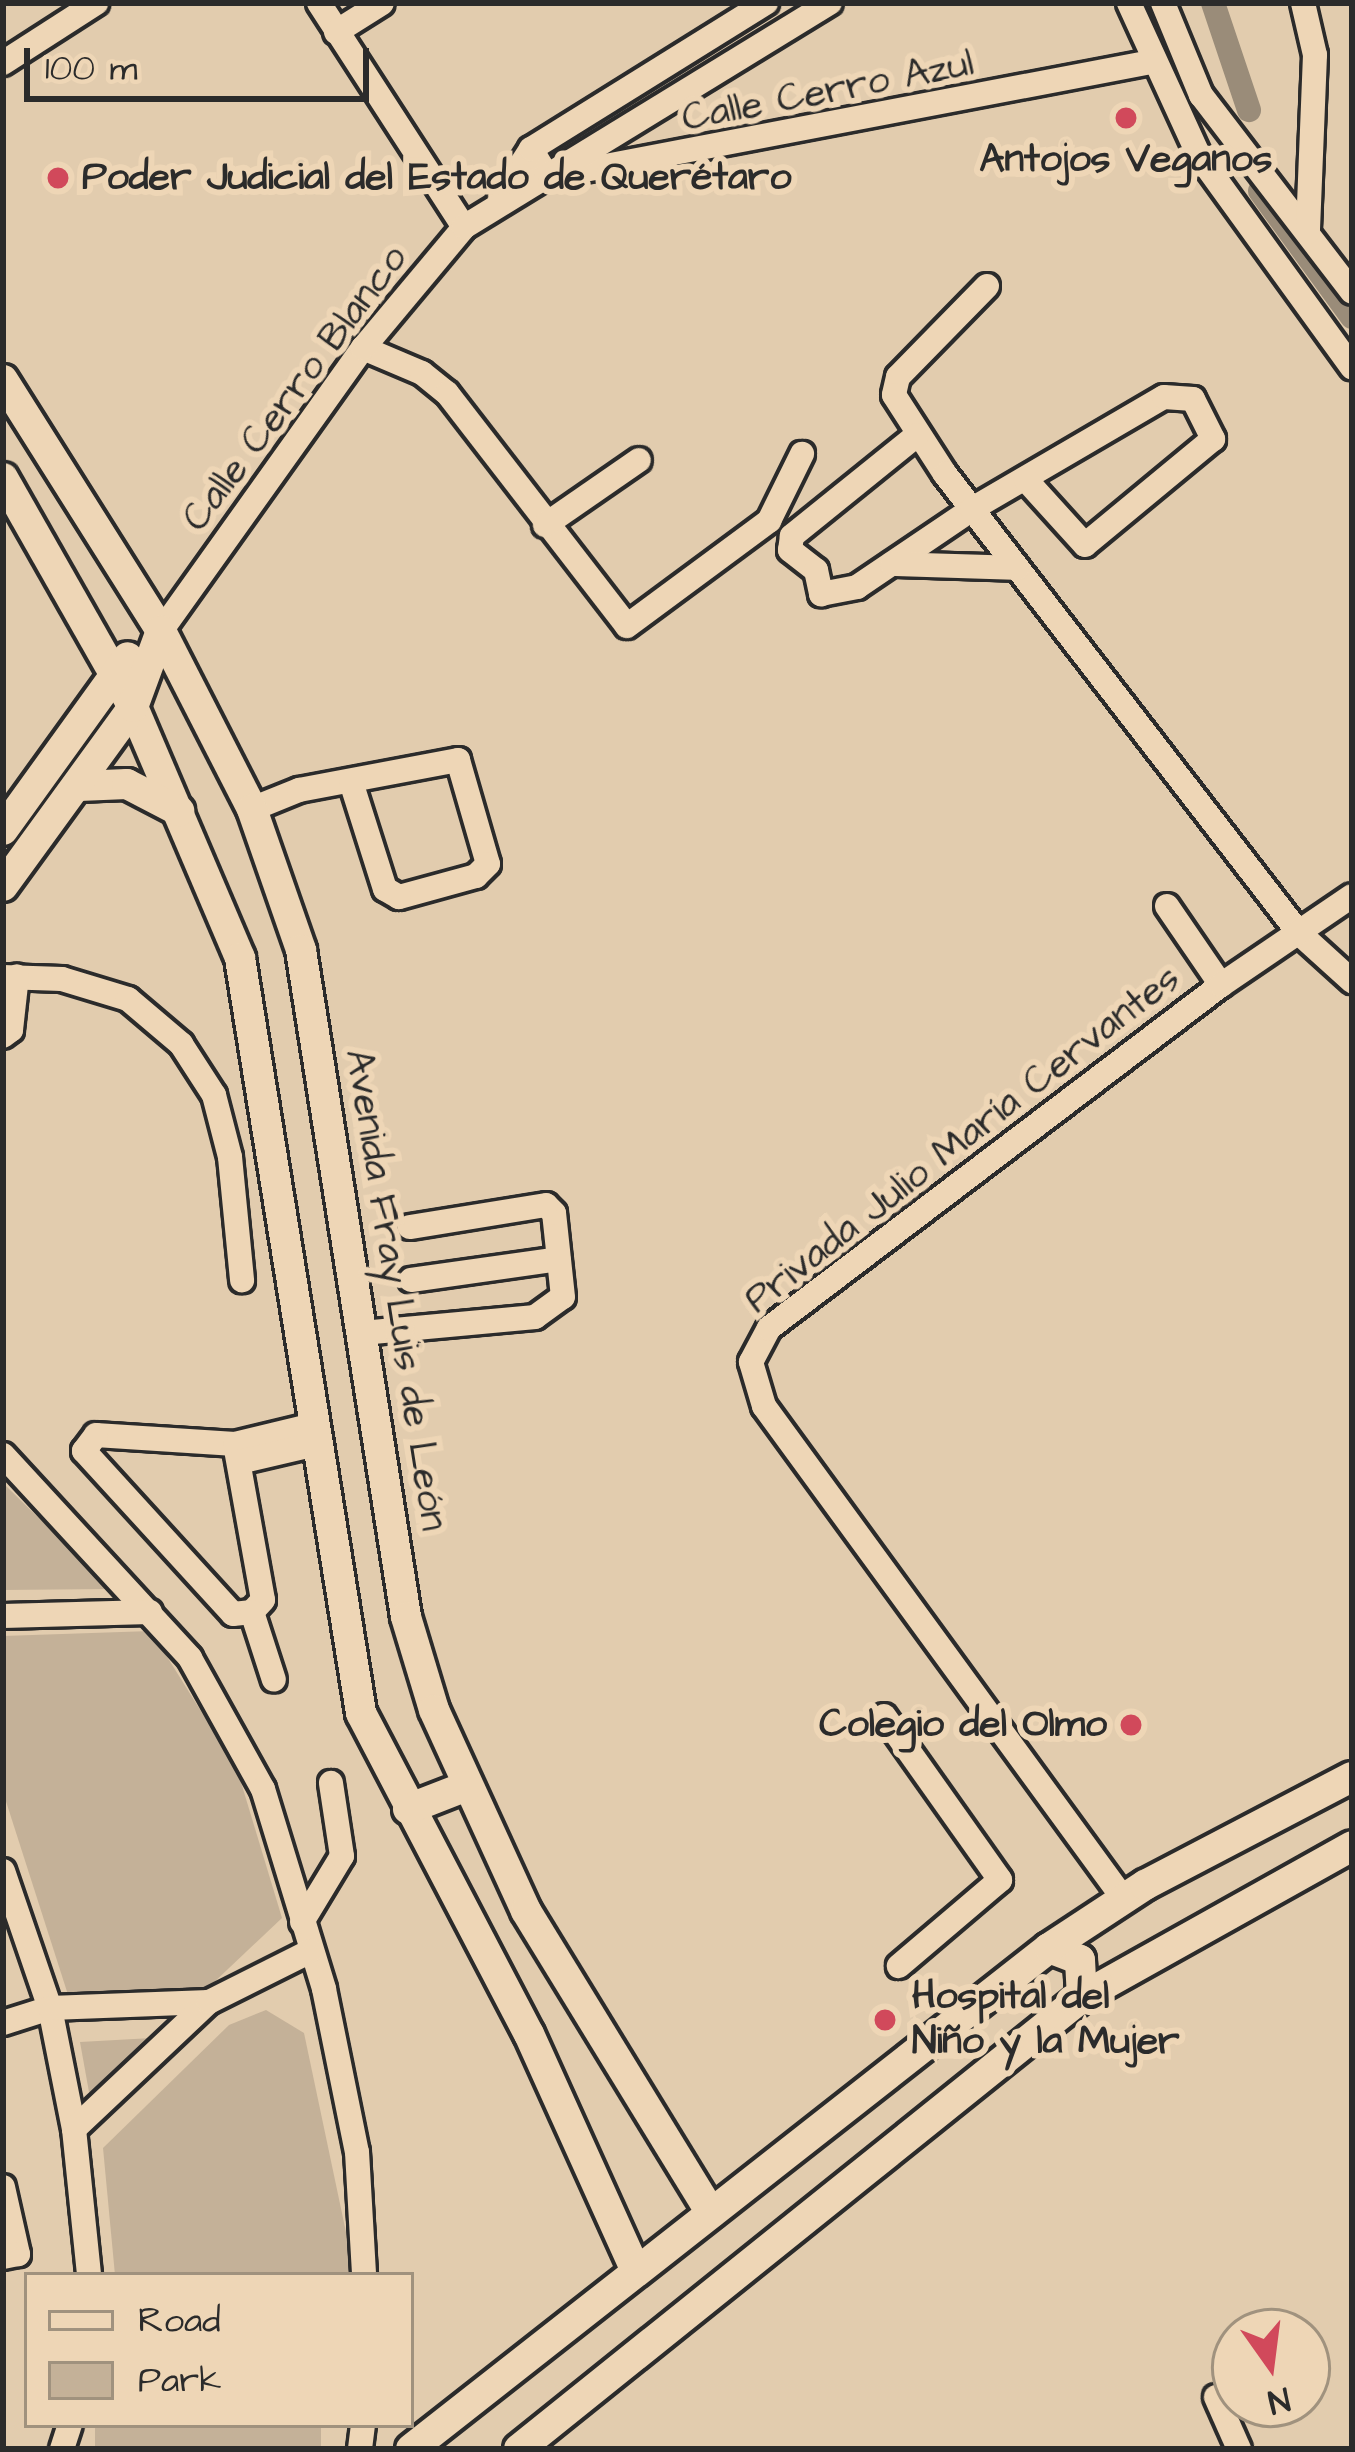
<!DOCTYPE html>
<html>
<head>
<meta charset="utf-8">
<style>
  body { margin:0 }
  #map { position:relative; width:1355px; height:2452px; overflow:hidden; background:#e2ccae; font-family:"Architects Daughter",sans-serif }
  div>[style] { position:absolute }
  .green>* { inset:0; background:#c4b198; transform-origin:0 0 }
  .canal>* { height:24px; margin:-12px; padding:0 12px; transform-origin:12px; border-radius:12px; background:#9a8c79 }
  .roads { filter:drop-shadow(3px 0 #2b2b2b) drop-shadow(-3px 0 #2b2b2b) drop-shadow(0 3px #2b2b2b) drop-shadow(0 -3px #2b2b2b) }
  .minor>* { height:24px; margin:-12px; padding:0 12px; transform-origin:12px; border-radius:12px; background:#eed6b6 }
  .major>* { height:30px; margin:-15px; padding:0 15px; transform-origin:15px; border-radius:15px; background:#eed6b6 }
  .dots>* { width:33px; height:33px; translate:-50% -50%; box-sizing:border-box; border:6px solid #eed6b6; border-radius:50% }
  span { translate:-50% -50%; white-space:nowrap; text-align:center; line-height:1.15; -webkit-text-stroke:12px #eed6b6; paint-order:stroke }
  .street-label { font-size:39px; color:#2b2b2b }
  .poi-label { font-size:39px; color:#2b2b2b; font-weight:700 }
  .left { translate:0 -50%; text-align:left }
  .right { translate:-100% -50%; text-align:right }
  .frame { position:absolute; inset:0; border:6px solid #2b2b2b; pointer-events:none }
  .legend { position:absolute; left:24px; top:2272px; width:390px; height:156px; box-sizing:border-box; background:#eed6b6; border:3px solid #a0927e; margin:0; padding:15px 21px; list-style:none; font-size:36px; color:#2b2b2b }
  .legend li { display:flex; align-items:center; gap:24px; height:60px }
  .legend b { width:60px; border:3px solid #a0927e }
  .north { position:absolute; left:1211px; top:2308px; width:120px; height:120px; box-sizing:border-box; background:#eed6b6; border:3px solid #a0927e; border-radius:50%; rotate:166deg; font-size:33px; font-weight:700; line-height:48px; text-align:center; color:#2b2b2b }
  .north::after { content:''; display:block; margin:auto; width:42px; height:54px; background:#d1495b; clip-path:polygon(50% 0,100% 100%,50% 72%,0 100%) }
  .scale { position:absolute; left:24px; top:48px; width:345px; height:54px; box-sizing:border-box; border:6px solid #2b2b2b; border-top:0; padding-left:15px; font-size:36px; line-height:42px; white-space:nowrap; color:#2b2b2b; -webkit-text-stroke:9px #eed6b6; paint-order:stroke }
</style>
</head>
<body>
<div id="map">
  <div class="green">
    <i style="clip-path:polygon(3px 1483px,111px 1589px,3px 1590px)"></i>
    <i style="clip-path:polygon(151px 1631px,237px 1769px,282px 1918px,209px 1987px,70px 2001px,3px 1792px,3px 1636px)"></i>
    <i style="clip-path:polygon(266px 2010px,304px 2033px,355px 2275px,115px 2275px,103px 2148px,229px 2025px)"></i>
    <i style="clip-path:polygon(152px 2038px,98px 2091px,89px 2092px,80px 2042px)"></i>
    <i style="left:95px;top:2425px;width:226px;height:25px"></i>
  </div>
  <div class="canal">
    <i style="left:1213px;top:3px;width:113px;rotate:71.4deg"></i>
    <i style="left:1260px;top:191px;width:156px;rotate:53.9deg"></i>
  </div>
  <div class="roads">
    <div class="minor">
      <i style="left:319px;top:3px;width:267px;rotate:57.1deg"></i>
      <i style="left:1129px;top:3px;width:168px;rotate:65.4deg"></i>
      <i style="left:1199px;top:156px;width:261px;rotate:54.1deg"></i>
      <i style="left:1163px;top:3px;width:100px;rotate:67.6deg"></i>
      <i style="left:1201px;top:95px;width:248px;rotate:52.5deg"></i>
      <i style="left:1303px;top:3px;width:53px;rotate:77deg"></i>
      <i style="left:1315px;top:55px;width:177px;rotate:92.3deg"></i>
      <i style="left:336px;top:32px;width:54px;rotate:-32.2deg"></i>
      <i style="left:3px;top:63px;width:111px;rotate:-32.8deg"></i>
      <i style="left:531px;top:149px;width:33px;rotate:59deg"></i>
      <i style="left:548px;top:177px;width:614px;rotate:-10.8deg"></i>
      <i style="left:500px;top:197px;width:57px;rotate:-57.1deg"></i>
      <i style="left:531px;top:149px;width:277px;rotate:-31.9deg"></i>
      <i style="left:987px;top:286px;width:127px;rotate:134.4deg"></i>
      <i style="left:898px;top:377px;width:18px;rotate:103deg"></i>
      <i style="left:894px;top:395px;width:94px;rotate:57.2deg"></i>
      <i style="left:945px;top:474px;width:580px;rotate:52.36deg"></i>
      <i style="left:1299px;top:933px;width:72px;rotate:42.2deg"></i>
      <i style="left:363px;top:348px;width:64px;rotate:23deg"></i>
      <i style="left:422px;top:373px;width:32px;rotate:39deg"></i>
      <i style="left:447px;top:393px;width:294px;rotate:52.3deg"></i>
      <i style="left:627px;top:626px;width:177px;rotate:-36.5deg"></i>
      <i style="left:769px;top:521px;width:75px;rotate:-63.8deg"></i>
      <i style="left:917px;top:435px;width:161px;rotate:141.1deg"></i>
      <i style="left:792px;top:536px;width:14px;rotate:98deg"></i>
      <i style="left:790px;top:550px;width:33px;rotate:38deg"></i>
      <i style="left:816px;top:570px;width:25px;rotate:78deg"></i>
      <i style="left:821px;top:594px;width:37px;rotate:-11deg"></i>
      <i style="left:857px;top:587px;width:139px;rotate:-34.1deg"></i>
      <i style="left:972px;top:509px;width:222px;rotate:-30.3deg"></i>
      <i style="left:1164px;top:397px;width:29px;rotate:4deg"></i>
      <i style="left:1193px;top:399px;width:45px;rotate:63.4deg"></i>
      <i style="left:1213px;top:439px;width:166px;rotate:140.4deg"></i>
      <i style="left:1085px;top:545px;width:88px;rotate:-132.2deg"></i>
      <i style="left:545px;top:525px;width:114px;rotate:-34.7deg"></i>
      <i style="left:892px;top:564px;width:125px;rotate:1.8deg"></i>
      <i style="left:161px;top:631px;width:348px;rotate:-54.5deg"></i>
      <i style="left:363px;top:348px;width:158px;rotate:-50.1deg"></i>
      <i style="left:464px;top:227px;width:429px;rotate:-31.5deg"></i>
      <i style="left:252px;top:809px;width:51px;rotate:-22deg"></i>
      <i style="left:299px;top:790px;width:162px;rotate:-10.7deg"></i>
      <i style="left:458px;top:760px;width:108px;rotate:73.9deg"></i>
      <i style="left:488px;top:864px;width:17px;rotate:135deg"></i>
      <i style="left:476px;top:876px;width:80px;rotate:164.7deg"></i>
      <i style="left:399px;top:897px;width:16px;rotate:-150deg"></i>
      <i style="left:385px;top:889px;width:112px;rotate:-107.6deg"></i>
      <i style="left:1167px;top:906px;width:96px;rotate:55.6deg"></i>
      <i style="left:3px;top:977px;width:59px;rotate:1.9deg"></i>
      <i style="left:62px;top:979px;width:69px;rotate:16.9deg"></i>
      <i style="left:128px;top:999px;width:70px;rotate:40.3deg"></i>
      <i style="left:181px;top:1044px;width:61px;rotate:57.1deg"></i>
      <i style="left:214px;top:1095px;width:64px;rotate:75.5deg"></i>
      <i style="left:230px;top:1157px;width:124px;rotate:84.4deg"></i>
      <i style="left:3px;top:1036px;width:10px;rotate:-37deg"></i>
      <i style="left:11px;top:1030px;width:54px;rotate:-83.7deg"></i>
      <i style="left:411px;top:1280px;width:149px;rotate:-8.1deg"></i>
      <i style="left:362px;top:1333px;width:174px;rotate:-5.3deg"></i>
      <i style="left:535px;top:1317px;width:34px;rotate:-36deg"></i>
      <i style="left:563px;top:1297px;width:84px;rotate:-96.1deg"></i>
      <i style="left:554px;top:1213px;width:11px;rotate:-135deg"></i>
      <i style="left:546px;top:1205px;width:138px;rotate:170.8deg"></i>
      <i style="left:96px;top:1435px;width:139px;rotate:3.7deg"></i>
      <i style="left:235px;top:1444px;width:158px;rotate:79.8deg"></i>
      <i style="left:263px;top:1600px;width:16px;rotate:133deg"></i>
      <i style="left:252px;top:1612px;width:19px;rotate:174deg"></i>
      <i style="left:233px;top:1614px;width:221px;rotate:-132.4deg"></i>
      <i style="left:84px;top:1451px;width:20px;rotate:-53deg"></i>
      <i style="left:235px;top:1444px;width:80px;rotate:-13.7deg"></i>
      <i style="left:3px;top:1455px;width:276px;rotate:47.3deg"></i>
      <i style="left:190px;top:1658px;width:150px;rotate:60.9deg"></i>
      <i style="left:263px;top:1789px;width:209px;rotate:73deg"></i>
      <i style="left:324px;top:1989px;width:166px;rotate:78.6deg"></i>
      <i style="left:357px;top:2152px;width:123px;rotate:86.7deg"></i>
      <i style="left:239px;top:1462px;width:79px;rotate:-13.2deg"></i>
      <i style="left:252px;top:1612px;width:71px;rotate:72.1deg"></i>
      <i style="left:3px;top:1616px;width:147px;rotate:-1.6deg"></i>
      <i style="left:884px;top:1716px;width:201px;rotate:54.7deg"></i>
      <i style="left:1000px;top:1880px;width:133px;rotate:139.6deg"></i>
      <i style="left:3px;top:1871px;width:145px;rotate:71.1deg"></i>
      <i style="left:50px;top:2008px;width:123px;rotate:78.8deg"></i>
      <i style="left:74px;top:2129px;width:147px;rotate:84.1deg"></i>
      <i style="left:1123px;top:1898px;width:609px;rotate:-126.12deg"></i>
      <i style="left:764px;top:1406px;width:46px;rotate:-106.5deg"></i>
      <i style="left:751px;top:1362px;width:38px;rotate:-62deg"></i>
      <i style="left:769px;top:1328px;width:567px;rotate:-37.19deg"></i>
      <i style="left:1221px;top:985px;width:158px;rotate:-34.2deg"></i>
      <i style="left:302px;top:1922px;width:77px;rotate:-58.8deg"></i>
      <i style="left:342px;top:1856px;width:74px;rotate:-98.6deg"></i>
      <i style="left:3px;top:2023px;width:49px;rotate:-17.7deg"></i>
      <i style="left:50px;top:2008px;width:159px;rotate:-2.2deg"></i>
      <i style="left:74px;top:2129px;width:185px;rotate:-43.3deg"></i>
      <i style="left:209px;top:2002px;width:114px;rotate:-26.6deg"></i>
      <i style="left:3px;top:2187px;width:69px;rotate:77.4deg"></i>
      <i style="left:18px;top:2254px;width:15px;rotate:169deg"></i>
      <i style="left:1216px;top:2397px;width:57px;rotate:66.1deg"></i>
      <i style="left:62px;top:2449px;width:25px;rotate:-72deg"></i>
      <i style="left:360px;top:2449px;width:24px;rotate:-83deg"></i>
    </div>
    <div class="major">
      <i style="left:3px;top:380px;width:297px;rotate:57.8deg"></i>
      <i style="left:161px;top:631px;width:200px;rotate:62.9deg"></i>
      <i style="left:252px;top:809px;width:149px;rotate:70.8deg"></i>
      <i style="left:301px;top:950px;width:675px;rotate:81.05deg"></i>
      <i style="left:406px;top:1617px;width:97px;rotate:73.2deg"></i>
      <i style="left:434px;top:1710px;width:221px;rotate:65.4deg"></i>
      <i style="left:526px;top:1911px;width:354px;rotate:58.5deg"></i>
      <i style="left:3px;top:478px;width:263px;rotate:60.4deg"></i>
      <i style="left:133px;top:707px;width:273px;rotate:66.9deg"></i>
      <i style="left:240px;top:958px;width:765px;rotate:80.89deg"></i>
      <i style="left:361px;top:1713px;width:362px;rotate:62.4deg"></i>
      <i style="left:529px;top:2034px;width:260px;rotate:65.7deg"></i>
      <i style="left:79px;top:786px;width:48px;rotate:-2.4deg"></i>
      <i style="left:127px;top:784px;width:59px;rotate:27.4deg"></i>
      <i style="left:3px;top:830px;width:213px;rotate:-54.2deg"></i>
      <i style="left:3px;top:886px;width:221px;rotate:-54deg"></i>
      <i style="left:133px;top:707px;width:81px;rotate:-69.8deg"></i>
      <i style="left:408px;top:1809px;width:63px;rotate:-21.3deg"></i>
      <i style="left:1049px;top:1948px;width:33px;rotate:21deg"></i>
      <i style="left:1080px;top:1960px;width:37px;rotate:87deg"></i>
      <i style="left:411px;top:2449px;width:811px;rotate:-38.14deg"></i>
      <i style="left:1049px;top:1948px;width:115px;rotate:-33.3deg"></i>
      <i style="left:1145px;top:1885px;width:233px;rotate:-27.6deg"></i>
      <i style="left:519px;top:2449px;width:722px;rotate:-38.76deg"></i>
      <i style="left:1082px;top:1997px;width:309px;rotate:-29.2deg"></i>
    </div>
  </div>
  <div class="dots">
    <i style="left:1126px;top:118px;background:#d1495b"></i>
    <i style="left:58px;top:178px;background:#d1495b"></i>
    <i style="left:1131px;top:1725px;background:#d1495b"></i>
    <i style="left:885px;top:2020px;background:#d1495b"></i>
  </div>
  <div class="street-label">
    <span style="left:828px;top:92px;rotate:-11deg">Calle Cerro Azul</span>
    <span style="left:296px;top:389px;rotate:-53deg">Calle Cerro Blanco</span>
    <span style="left:963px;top:1140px;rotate:-38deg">Privada Julio María Cervantes</span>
    <span style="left:395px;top:1290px;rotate:81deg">Avenida Fray Luis de León</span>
  </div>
  <div class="poi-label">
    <span style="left:1126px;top:160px">Antojos Veganos</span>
    <span class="left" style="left:82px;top:178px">Poder Judicial del Estado de Querétaro</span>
    <span class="right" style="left:1107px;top:1725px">Colegio del Olmo</span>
    <span class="left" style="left:912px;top:2020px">Hospital del<br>Niño y la Mujer</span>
  </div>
  <div class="frame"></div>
  <ul class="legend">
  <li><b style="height:15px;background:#eed6b6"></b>Road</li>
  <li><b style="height:33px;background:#c4b198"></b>Park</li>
  </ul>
  <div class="north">N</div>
  <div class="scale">100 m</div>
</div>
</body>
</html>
